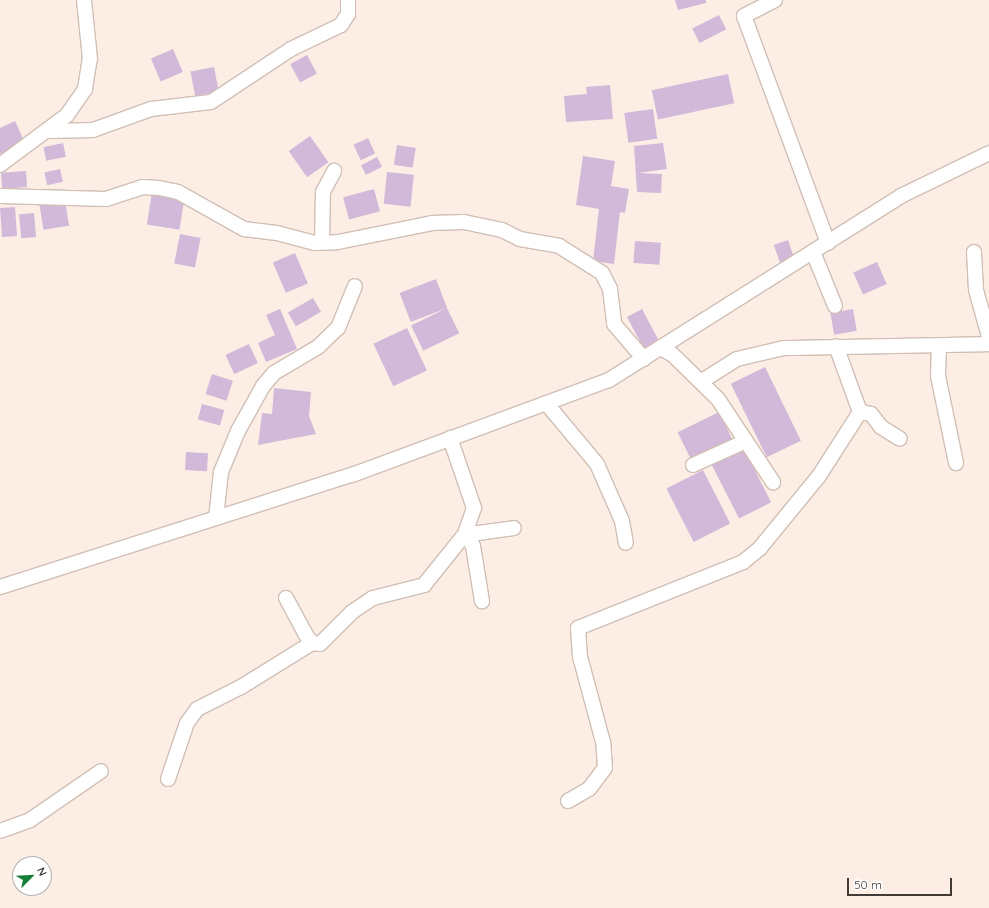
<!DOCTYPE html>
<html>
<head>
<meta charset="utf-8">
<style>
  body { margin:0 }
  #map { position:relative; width:989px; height:908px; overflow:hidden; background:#fdeee5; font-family:Quicksand,sans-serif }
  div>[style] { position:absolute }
  .building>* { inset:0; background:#d2b8d9; transform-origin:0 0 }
  .roads { filter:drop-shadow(1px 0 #d0bfb4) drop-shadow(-1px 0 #d0bfb4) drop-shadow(0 1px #d0bfb4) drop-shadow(0 -1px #d0bfb4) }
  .minor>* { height:14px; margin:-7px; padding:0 7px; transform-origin:7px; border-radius:7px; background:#fff }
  span { translate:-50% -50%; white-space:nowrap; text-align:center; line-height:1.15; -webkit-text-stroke:3.5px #fff; paint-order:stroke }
  .north { position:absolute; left:12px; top:856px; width:40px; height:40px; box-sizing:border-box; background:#fff; border:1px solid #b3b0ae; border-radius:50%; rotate:66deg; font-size:11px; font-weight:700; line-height:16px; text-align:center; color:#413a35 }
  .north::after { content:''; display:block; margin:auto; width:14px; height:18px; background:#168036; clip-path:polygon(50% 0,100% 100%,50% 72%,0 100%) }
  .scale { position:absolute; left:847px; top:878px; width:105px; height:18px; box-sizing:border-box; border:2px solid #413a35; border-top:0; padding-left:5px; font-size:12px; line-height:14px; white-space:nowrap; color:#413a35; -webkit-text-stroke:3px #fff; paint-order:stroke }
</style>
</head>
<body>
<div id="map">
  <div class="building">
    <i style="clip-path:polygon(675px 0,706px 0,706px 3px,678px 10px)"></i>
    <i style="left:719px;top:15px;width:16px;height:30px;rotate:63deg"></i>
    <i style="left:173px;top:49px;width:25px;height:24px;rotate:67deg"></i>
    <i style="left:307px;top:55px;width:21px;height:19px;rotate:62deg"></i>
    <i style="left:214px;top:67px;width:25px;height:24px;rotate:79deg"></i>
    <i style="left:728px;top:74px;width:30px;height:78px;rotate:78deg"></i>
    <i style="clip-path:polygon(610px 85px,613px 119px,566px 122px,564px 96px,587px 94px,586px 87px)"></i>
    <i style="left:653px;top:109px;width:30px;height:29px;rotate:82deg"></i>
    <i style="clip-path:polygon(15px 121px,25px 143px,0 154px,0 128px)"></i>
    <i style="left:310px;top:136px;width:32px;height:26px;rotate:55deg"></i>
    <i style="left:368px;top:138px;width:17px;height:16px;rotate:65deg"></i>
    <i style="left:63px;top:143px;width:14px;height:20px;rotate:78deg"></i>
    <i style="clip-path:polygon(663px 143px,667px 169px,638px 173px,662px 174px,661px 193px,637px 192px,634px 146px)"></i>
    <i style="left:397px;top:145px;width:19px;height:20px;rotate:9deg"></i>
    <i style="clip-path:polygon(583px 156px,615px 161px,611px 186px,629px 189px,625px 213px,620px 212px,614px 264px,593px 261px,599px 209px,576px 205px)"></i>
    <i style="left:377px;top:157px;width:11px;height:18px;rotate:63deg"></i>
    <i style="left:60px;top:169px;width:13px;height:16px;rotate:77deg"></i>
    <i style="left:26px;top:171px;width:16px;height:25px;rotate:86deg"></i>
    <i style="left:387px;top:172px;width:27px;height:32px;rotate:6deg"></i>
    <i style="left:374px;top:189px;width:23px;height:32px;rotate:75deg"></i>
    <i style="left:152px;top:192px;width:33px;height:33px;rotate:9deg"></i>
    <i style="left:65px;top:200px;width:26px;height:26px;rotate:81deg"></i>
    <i style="left:15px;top:207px;width:29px;height:15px;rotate:86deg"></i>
    <i style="left:34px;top:213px;width:24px;height:15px;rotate:85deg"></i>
    <i style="left:180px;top:234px;width:21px;height:30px;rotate:11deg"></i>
    <i style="left:788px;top:240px;width:21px;height:15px;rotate:71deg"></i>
    <i style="left:635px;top:241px;width:26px;height:22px;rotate:4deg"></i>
    <i style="left:295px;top:253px;width:33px;height:24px;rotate:67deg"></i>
    <i style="left:877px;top:262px;width:24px;height:26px;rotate:66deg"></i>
    <i style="left:436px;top:279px;width:31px;height:39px;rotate:69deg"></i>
    <i style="left:313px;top:298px;width:16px;height:29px;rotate:60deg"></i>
    <i style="left:447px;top:308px;width:28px;height:40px;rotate:64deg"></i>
    <i style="clip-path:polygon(280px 309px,297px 349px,266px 362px,258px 343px,275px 335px,266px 315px)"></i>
    <i style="left:642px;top:309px;width:36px;height:17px;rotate:62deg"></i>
    <i style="left:853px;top:309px;width:22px;height:23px;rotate:80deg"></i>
    <i style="left:407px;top:328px;width:47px;height:37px;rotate:65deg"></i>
    <i style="left:249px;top:344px;width:21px;height:26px;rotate:65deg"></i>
    <i style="left:765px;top:367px;width:82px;height:38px;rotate:64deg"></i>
    <i style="left:212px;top:374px;width:22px;height:21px;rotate:18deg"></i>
    <i style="clip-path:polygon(274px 388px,311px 392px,309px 416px,316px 434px,258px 445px,262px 413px,272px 414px)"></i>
    <i style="left:202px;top:404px;width:23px;height:16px;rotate:15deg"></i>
    <i style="left:719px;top:412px;width:32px;height:46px;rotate:64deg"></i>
    <i style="left:743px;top:447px;width:62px;height:36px;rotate:63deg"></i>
    <i style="left:186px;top:452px;width:22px;height:18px;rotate:3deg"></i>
    <i style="left:703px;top:470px;width:60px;height:41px;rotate:63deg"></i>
  </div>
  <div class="roads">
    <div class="minor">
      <i style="left:775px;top:0;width:35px;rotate:153deg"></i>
      <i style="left:744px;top:16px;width:242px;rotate:69.7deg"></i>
      <i style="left:49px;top:131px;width:44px;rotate:-1.3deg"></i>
      <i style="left:93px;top:130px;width:62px;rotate:-19.9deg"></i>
      <i style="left:151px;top:109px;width:60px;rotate:-6.7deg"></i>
      <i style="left:211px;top:102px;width:96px;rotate:-33.5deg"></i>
      <i style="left:291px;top:49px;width:55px;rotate:-25.6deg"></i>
      <i style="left:341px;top:25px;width:13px;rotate:-58deg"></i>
      <i style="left:348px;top:14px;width:14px;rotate:-90deg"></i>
      <i style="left:0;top:165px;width:84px;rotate:-36.7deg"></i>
      <i style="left:67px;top:115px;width:32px;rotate:-55deg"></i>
      <i style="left:85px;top:89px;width:30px;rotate:-81deg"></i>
      <i style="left:90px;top:59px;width:59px;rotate:-95.8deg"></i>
      <i style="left:0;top:196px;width:106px;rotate:1.6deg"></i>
      <i style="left:106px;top:199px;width:38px;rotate:-18deg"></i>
      <i style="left:142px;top:187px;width:17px;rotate:3deg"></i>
      <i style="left:159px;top:188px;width:19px;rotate:12deg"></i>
      <i style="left:178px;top:192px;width:76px;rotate:29.3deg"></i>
      <i style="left:244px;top:229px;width:33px;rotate:7deg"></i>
      <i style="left:277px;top:233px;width:38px;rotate:15deg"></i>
      <i style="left:314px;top:243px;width:24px;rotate:-2deg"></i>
      <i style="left:338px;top:242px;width:96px;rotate:-11.4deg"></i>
      <i style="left:432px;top:223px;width:32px;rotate:-2deg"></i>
      <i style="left:464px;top:222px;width:39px;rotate:12deg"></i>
      <i style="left:502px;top:230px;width:20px;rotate:27deg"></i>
      <i style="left:520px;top:239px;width:40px;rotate:10deg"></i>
      <i style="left:559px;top:246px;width:51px;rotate:32.1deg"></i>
      <i style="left:602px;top:273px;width:18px;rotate:63deg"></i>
      <i style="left:610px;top:289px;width:35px;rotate:83deg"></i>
      <i style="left:614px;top:324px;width:46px;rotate:49.4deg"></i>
      <i style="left:322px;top:242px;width:50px;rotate:-88.9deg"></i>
      <i style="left:323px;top:192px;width:24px;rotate:-62deg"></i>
      <i style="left:813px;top:252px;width:58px;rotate:67.8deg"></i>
      <i style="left:974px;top:252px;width:38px;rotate:87deg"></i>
      <i style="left:976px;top:290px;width:49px;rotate:74.5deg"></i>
      <i style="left:939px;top:346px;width:30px;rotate:92deg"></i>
      <i style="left:938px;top:376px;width:89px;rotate:78.3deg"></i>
      <i style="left:660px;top:348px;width:13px;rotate:27deg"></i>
      <i style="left:672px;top:354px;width:64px;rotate:44.4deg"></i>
      <i style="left:718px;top:399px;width:100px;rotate:56.5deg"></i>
      <i style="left:702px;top:381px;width:41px;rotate:-32.2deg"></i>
      <i style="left:737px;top:359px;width:48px;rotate:-13.2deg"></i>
      <i style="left:784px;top:348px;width:205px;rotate:-1.1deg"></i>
      <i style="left:546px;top:403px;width:80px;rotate:50.1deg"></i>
      <i style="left:597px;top:464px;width:62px;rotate:66.3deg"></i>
      <i style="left:622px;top:521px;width:22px;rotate:80deg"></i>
      <i style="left:860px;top:412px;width:11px;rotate:10deg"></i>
      <i style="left:871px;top:414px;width:16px;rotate:52deg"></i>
      <i style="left:881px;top:427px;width:22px;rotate:32deg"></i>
      <i style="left:693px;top:465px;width:58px;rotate:-24.4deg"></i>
      <i style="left:216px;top:518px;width:46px;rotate:-83.8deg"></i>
      <i style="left:221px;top:472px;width:44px;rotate:-67.5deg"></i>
      <i style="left:238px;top:431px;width:51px;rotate:-60.9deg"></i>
      <i style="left:263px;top:386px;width:17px;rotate:-50deg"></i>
      <i style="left:274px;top:373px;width:51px;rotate:-30.6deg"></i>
      <i style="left:318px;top:347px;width:28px;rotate:-44deg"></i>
      <i style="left:338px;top:328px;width:45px;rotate:-68deg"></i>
      <i style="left:466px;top:530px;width:6px;rotate:39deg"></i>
      <i style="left:471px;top:534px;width:43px;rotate:-7.9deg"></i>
      <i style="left:465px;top:534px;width:14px;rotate:56deg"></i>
      <i style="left:473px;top:546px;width:56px;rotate:80.7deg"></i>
      <i style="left:0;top:587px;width:369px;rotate:-17.7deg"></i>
      <i style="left:352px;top:475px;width:274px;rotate:-20.3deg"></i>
      <i style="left:609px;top:380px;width:345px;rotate:-32.2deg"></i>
      <i style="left:901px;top:196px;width:98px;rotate:-26deg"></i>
      <i style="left:286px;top:598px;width:42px;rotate:61.6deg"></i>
      <i style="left:306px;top:635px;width:10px;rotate:53deg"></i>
      <i style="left:312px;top:643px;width:8px;rotate:7deg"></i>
      <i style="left:320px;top:644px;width:45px;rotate:-45deg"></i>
      <i style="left:352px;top:612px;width:25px;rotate:-34deg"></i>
      <i style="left:373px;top:598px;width:53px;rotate:-14.3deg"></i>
      <i style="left:424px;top:585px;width:65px;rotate:-51.2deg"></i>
      <i style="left:465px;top:534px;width:28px;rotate:-71deg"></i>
      <i style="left:474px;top:508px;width:74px;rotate:-108.9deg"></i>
      <i style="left:168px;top:779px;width:59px;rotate:-71.3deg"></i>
      <i style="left:187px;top:723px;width:17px;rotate:-54deg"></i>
      <i style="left:197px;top:709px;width:49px;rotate:-26.6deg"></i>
      <i style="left:241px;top:687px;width:84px;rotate:-31.8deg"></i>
      <i style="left:568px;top:801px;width:24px;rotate:-30deg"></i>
      <i style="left:589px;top:789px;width:26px;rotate:-53deg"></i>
      <i style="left:605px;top:768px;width:26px;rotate:-94deg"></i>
      <i style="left:603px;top:742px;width:88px;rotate:-105.1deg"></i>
      <i style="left:580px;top:657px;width:29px;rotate:-94deg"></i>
      <i style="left:578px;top:628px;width:178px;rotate:-21.8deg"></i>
      <i style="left:743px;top:562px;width:22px;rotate:-39deg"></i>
      <i style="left:760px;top:548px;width:93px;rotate:-50.7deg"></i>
      <i style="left:819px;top:476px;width:76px;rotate:-57.4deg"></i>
      <i style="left:860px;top:412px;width:70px;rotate:-110deg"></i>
      <i style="left:0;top:831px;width:32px;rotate:-20deg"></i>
      <i style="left:30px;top:820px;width:86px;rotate:-34.6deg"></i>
    </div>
  </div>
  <div class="north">N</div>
  <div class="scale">50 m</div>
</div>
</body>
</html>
